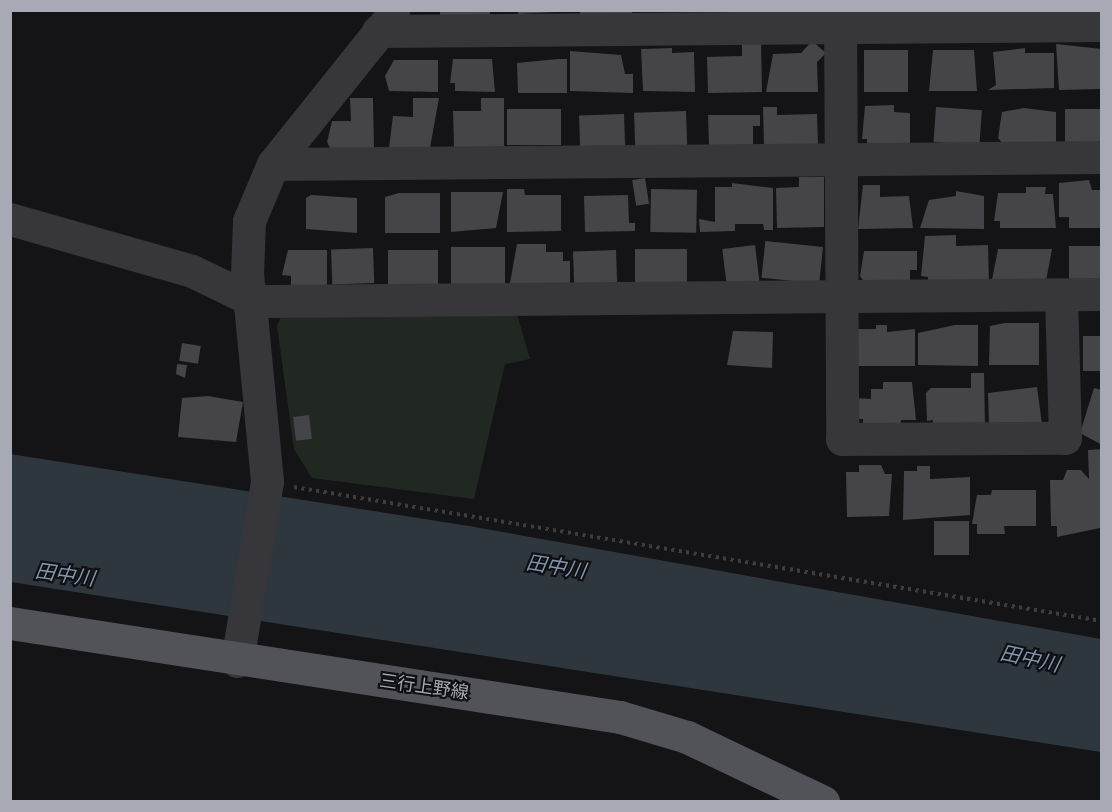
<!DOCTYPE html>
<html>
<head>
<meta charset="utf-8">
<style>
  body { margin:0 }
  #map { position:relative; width:1112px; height:812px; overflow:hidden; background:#141416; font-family:"IBM Plex Sans","Noto Sans JP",sans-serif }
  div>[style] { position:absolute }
  .green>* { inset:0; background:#212822 }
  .water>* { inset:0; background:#2e363e }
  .building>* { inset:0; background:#444449; transform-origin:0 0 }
  .path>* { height:4px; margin-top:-2px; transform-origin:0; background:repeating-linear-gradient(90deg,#3c3d41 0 3px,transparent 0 7.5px) }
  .minor>* { height:33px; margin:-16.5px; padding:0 16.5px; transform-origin:16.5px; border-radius:16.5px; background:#36363b }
  .major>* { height:33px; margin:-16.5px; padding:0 16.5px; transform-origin:16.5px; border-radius:16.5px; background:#525359 }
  span { translate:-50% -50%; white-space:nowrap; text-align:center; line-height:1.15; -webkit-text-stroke:4.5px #0f0f11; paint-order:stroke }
  .street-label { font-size:18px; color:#a7aab5 }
  .water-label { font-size:20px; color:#8095ae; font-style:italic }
  .frame { position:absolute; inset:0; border:12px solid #a7aab5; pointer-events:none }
</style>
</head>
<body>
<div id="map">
  <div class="green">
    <i style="clip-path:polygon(516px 311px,530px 359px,505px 364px,474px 499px,312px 478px,294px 449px,277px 326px,281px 317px)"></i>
  </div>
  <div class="water">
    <i style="clip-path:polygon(10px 454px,469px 526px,1101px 639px,1101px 752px,11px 582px)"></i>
  </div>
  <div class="building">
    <i style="clip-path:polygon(440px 10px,490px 10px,490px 17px,440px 16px)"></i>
    <i style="clip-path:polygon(518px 10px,556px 10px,556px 12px,518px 14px)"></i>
    <i style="clip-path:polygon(580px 10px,632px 10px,632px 17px,580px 16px)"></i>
    <i style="clip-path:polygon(761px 39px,762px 92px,708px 93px,707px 57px,742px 56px,742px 40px)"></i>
    <i style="clip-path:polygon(812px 41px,826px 53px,817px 62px,818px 92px,766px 92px,773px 54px,801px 53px)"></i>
    <i style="clip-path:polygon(1056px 44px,1102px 49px,1102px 89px,1059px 90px)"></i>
    <i style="clip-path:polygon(672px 48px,672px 53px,694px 52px,695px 92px,643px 91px,641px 49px)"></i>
    <i style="clip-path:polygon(1025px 48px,1025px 53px,1054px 53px,1054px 88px,988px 90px,996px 85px,993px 52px)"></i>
    <i style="left:908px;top:50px;width:42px;height:44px;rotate:90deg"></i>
    <i style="clip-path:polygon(933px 50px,974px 50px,977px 91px,929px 91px)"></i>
    <i style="clip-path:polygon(570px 51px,621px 55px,625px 74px,633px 74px,633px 93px,570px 91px)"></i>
    <i style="clip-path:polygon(453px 59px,492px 59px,495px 92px,455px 91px,455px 83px,450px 83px)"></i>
    <i style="clip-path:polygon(558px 59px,567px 59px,567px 93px,518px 93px,517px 63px)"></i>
    <i style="clip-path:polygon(394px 60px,438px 60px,438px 92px,389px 91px,385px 76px)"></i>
    <i style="clip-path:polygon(350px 98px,373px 98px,374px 149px,331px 150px,327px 142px,332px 121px,351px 121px)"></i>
    <i style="clip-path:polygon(413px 98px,439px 98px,430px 148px,389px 148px,393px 116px,413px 117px)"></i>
    <i style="clip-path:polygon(481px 98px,504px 98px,504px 147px,454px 148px,453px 111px,481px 111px)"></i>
    <i style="clip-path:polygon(894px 105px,894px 112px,910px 113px,910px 144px,867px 146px,867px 139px,862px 139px,865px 106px)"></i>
    <i style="clip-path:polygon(763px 107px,777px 107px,777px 115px,817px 114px,818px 145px,764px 146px)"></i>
    <i style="left:936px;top:107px;width:46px;height:35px;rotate:4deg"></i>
    <i style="clip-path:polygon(1024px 108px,1056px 112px,1056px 144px,1003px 144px,998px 138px,1002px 112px)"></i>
    <i style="left:507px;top:109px;width:54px;height:36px"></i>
    <i style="left:1065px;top:109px;width:37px;height:35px"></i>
    <i style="left:686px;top:111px;width:36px;height:52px;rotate:88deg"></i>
    <i style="left:624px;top:114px;width:33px;height:45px;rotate:88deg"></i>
    <i style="clip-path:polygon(708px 115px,760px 115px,760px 126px,753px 126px,753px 147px,709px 145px)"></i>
    <i style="clip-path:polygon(799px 177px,824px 177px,824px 227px,777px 228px,776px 188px,799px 187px)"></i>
    <i style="left:645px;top:178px;width:26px;height:13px;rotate:81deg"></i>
    <i style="clip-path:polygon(1089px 180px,1092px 190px,1102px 190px,1102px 228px,1069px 228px,1069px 217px,1059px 217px,1059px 183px)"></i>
    <i style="clip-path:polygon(732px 183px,773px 188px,773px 230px,764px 230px,763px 224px,735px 224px,735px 231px,700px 232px,699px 219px,715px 222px,715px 187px,732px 187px)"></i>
    <i style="clip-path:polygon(863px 185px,880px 185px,880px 197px,909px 196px,913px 228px,858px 229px)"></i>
    <i style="clip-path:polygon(1026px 187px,1046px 187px,1045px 194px,1053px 194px,1056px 228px,1000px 228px,1000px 221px,994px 221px,998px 193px,1026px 193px)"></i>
    <i style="clip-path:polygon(507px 189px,524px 189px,525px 195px,561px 195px,561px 231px,507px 232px)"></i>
    <i style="left:651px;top:189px;width:46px;height:43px;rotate:1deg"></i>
    <i style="clip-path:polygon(956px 191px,984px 196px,984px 229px,920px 228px,929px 200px,956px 196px)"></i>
    <i style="clip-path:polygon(451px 192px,503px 192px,496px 228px,451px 232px)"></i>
    <i style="clip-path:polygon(399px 193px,440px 193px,440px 233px,385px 233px,385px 197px)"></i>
    <i style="clip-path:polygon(311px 195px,357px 198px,357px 233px,306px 229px,306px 198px)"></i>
    <i style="clip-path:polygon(628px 195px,629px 223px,635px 223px,635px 231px,585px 232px,584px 196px)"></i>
    <i style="clip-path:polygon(956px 235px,956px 246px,988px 245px,989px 284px,928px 282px,928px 277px,921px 276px,925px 236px)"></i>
    <i style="clip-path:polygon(517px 244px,546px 244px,546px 252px,563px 252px,563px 261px,570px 261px,570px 283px,510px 283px)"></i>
    <i style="left:755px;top:245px;width:39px;height:33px;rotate:83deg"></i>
    <i style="left:1102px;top:246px;width:36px;height:33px;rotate:90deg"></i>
    <i style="left:451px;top:247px;width:54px;height:39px"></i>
    <i style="left:823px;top:247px;width:37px;height:58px;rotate:96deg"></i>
    <i style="left:373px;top:248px;width:35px;height:42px;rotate:88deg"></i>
    <i style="left:687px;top:249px;width:34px;height:52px;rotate:90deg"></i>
    <i style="clip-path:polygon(998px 249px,1052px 249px,1046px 281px,992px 280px)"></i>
    <i style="clip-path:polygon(288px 250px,327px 250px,327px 286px,291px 286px,291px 276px,282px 275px)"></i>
    <i style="left:388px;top:250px;width:50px;height:38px"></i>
    <i style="left:616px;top:250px;width:36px;height:43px;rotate:88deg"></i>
    <i style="clip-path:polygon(864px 251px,917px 251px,917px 270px,910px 270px,910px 283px,865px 283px,860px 276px)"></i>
    <i style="clip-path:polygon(1005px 323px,1039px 323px,1039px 365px,989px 365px,990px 326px)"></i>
    <i style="clip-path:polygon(876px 325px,887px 325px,887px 332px,915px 329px,915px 366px,851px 366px,851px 343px,858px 343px,858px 329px,876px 329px)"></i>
    <i style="clip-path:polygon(955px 325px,978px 325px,978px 366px,918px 365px,918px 333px)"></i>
    <i style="clip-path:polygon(733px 331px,773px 332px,772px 368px,727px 365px)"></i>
    <i style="left:1083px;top:336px;width:19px;height:35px"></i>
    <i style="left:182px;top:343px;width:19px;height:18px;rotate:9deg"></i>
    <i style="clip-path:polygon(177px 364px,187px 365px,185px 378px,176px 374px)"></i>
    <i style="clip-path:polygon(971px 373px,984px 373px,985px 427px,933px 427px,933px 420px,927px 421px,926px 393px,931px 388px,971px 388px)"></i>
    <i style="clip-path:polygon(883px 382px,912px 382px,916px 420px,901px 420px,901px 427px,863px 427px,863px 419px,854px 419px,854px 398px,871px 399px,871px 389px,883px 389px)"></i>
    <i style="clip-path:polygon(1037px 387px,1042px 424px,989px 425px,988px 393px)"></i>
    <i style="clip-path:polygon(1094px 388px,1102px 390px,1102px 445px,1080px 433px)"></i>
    <i style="clip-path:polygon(208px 396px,243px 402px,236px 442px,178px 437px,182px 398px)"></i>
    <i style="left:309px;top:415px;width:24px;height:16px;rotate:83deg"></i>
    <i style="clip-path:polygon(1102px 449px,1100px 528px,1057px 537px,1057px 526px,1051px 526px,1050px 480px,1063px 480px,1067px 470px,1081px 470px,1089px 479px,1088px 450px)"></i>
    <i style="clip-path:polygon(859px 465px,881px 465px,885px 474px,892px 474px,889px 516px,847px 517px,846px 472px,859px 472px)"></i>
    <i style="clip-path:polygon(917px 466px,930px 466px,930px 479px,970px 477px,970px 515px,903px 520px,904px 471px,917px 471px)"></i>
    <i style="clip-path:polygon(992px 490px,1036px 490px,1036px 526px,1004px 526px,1005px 534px,977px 534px,977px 524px,972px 524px,977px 495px,991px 495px)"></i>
    <i style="left:934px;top:521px;width:35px;height:34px"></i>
  </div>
  <div class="path">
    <i style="left:294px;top:487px;width:819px;rotate:9.42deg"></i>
  </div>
  <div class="minor">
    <i style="left:840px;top:10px;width:429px;rotate:89.7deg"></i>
    <i style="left:842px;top:439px;width:223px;rotate:-0.3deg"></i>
    <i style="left:1065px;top:438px;width:143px;rotate:-91.6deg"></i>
    <i style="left:378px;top:31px;width:724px;rotate:-0.47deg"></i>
    <i style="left:273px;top:164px;width:829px;rotate:-0.48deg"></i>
    <i style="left:10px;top:219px;width:189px;rotate:15.9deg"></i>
    <i style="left:192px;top:271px;width:64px;rotate:25.8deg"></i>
    <i style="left:250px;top:299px;width:17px;rotate:7deg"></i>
    <i style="left:267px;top:301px;width:835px;rotate:-0.48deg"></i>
    <i style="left:237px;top:661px;width:182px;rotate:-80.5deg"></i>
    <i style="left:267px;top:481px;width:207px;rotate:-95.5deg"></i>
    <i style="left:247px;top:275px;width:54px;rotate:-87.9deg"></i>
    <i style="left:249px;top:221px;width:62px;rotate:-67.2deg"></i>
    <i style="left:273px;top:164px;width:192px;rotate:-51.3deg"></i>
  </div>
  <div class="major">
    <i style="left:10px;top:623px;width:617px;rotate:8.76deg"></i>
    <i style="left:620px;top:717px;width:70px;rotate:16.6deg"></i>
    <i style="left:687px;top:737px;width:151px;rotate:25.5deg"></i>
  </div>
  <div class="street-label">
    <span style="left:424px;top:687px;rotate:8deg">三行上野線</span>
  </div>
  <div class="water-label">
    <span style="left:556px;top:566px;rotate:9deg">田中川</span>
    <span style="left:65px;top:574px;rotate:8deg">田中川</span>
    <span style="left:1030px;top:658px;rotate:12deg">田中川</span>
  </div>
  <div class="frame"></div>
</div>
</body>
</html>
